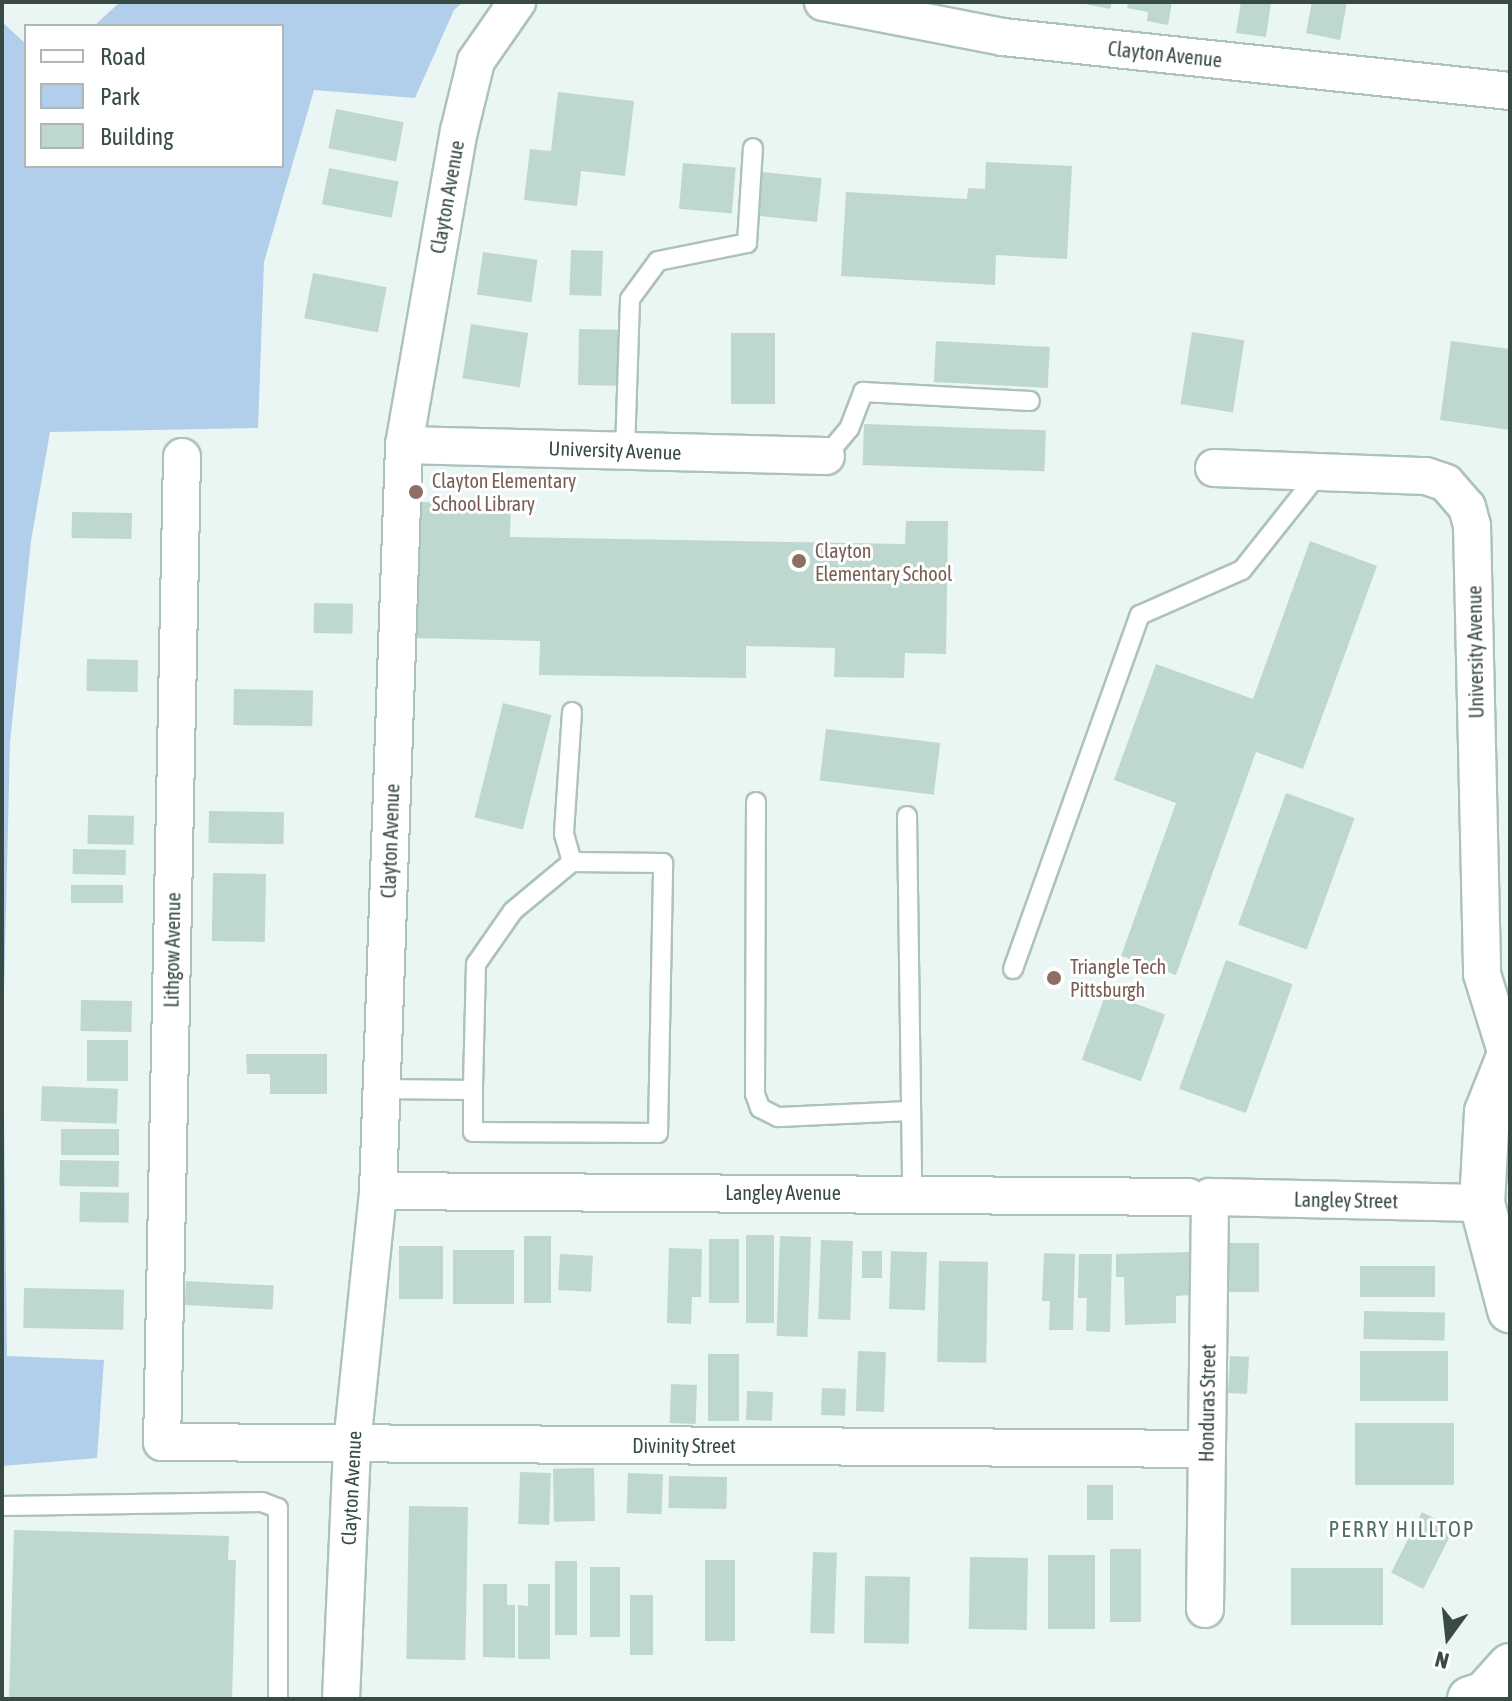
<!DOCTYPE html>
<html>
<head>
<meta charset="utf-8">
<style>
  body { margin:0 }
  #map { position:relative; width:1512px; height:1701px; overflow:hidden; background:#eaf6f3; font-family:"Asap Condensed",sans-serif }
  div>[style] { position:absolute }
  .green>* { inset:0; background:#b1ceeb }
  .building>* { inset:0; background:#bfd8cf; transform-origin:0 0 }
  .roads { filter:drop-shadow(2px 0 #acc2bb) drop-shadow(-2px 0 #acc2bb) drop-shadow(0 2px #acc2bb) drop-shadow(0 -2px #acc2bb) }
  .service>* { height:18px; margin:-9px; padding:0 9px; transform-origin:9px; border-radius:9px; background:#fff }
  .minor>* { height:36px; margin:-18px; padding:0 18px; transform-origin:18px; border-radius:18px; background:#fff }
  .tertiary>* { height:44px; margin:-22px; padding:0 22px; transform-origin:22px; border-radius:22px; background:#fff }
  .dots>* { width:22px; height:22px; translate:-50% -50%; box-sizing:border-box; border:4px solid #fff; border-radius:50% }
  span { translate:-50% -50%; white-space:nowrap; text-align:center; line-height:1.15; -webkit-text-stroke:6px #fff; paint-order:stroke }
  .street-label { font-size:20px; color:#374a44 }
  .education-label { font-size:20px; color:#785e54 }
  .left { translate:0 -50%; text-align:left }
  .neighbourhood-label { font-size:22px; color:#4e6e63; letter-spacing:2px }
  .frame { position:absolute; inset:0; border:4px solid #374a44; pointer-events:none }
  .legend { position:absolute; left:24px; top:24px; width:260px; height:144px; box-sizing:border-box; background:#fff; border:2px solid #afb7b4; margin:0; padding:10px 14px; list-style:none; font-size:24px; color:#374a44 }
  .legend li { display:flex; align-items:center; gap:16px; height:40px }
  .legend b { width:40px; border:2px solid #afb7b4 }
  .north { position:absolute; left:1408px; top:1597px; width:80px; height:80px; -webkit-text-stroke:6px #fff; paint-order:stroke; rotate:195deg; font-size:22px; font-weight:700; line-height:32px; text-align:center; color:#374a44 }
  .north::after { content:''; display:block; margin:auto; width:28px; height:36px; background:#374a44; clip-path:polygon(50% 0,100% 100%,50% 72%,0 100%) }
</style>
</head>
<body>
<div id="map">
  <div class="green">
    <i style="clip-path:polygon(120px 2px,463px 2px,454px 10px,415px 98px,314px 90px,264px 262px,258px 428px,50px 432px,31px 541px,10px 742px,3px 1033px,7px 1356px,104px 1360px,97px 1458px,2px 1466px,2px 22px,26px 44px,26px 166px,282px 166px,282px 26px,94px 26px)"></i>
  </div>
  <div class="building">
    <i style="clip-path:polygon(1075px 2px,1112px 2px,1110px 9px)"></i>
    <i style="clip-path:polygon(1128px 2px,1172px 2px,1168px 25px,1147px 21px,1148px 12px,1127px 8px)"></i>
    <i style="clip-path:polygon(1241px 2px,1271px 2px,1266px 37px,1236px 33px)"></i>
    <i style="clip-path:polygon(1312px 2px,1347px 2px,1340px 40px,1306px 33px)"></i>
    <i style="clip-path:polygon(558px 92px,634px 101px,625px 176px,581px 171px,577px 206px,524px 200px,530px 149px,551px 151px)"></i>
    <i style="left:336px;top:109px;width:69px;height:40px;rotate:11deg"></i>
    <i style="clip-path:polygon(986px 162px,1072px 166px,1067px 259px,996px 255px,995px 285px,841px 276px,846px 192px,967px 199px,968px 188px,985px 189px)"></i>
    <i style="left:683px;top:163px;width:53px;height:46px;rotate:5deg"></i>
    <i style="left:329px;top:168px;width:71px;height:37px;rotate:11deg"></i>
    <i style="left:762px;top:172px;width:60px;height:44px;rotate:6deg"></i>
    <i style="left:571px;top:250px;width:32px;height:45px;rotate:2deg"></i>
    <i style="left:483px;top:252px;width:55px;height:43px;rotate:8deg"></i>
    <i style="left:313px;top:273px;width:75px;height:46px;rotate:11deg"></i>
    <i style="left:471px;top:324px;width:58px;height:55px;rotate:9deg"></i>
    <i style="left:579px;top:329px;width:41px;height:56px;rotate:1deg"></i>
    <i style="left:1192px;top:332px;width:53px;height:73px;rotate:9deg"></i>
    <i style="left:731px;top:333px;width:44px;height:71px"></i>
    <i style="left:936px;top:341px;width:114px;height:41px;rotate:3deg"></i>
    <i style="clip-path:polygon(1451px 341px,1510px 349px,1510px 430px,1440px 420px)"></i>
    <i style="left:864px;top:424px;width:182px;height:41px;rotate:2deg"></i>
    <i style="clip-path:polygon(414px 502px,511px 503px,510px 537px,905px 544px,906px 521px,948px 521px,946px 654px,905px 653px,904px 678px,834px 677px,835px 648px,746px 646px,746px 678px,539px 675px,540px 641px,411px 638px)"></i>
    <i style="left:72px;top:512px;width:60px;height:26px;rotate:1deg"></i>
    <i style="clip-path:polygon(1310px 541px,1377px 566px,1303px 769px,1256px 752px,1176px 975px,1121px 956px,1176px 803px,1114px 780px,1156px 664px,1253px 699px)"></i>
    <i style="left:314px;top:603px;width:39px;height:30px;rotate:1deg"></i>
    <i style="left:87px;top:659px;width:51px;height:32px;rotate:1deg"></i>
    <i style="left:234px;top:689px;width:79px;height:36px;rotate:1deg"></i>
    <i style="left:503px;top:703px;width:50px;height:118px;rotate:14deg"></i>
    <i style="left:826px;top:729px;width:115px;height:52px;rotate:7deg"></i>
    <i style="left:1286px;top:793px;width:73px;height:140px;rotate:20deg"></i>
    <i style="left:209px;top:811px;width:75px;height:32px;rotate:1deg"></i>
    <i style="left:88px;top:815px;width:46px;height:29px;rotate:1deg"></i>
    <i style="left:73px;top:849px;width:53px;height:25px;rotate:1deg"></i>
    <i style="left:213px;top:873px;width:53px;height:68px;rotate:1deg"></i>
    <i style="left:71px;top:885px;width:52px;height:18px"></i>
    <i style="left:1226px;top:960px;width:71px;height:137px;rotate:20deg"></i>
    <i style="left:1106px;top:993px;width:63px;height:71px;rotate:20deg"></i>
    <i style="left:81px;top:1000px;width:51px;height:31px;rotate:1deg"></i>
    <i style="left:87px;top:1040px;width:41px;height:41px"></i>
    <i style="clip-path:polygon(246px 1054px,327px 1054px,327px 1094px,270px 1094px,270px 1074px,247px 1074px)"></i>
    <i style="left:42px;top:1086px;width:76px;height:35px;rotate:2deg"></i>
    <i style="left:119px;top:1129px;width:26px;height:58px;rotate:90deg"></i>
    <i style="left:60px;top:1160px;width:59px;height:26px;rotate:1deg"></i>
    <i style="left:80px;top:1192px;width:49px;height:30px;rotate:1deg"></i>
    <i style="left:746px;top:1235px;width:28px;height:88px"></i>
    <i style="left:524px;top:1236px;width:27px;height:67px"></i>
    <i style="left:780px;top:1236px;width:31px;height:100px;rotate:2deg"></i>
    <i style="left:709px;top:1239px;width:30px;height:64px"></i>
    <i style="left:821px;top:1240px;width:32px;height:79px;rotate:2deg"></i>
    <i style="left:1225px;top:1243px;width:34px;height:49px"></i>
    <i style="left:399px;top:1246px;width:44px;height:53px"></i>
    <i style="clip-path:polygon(669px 1248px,702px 1249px,701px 1297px,692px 1297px,691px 1324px,667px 1323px)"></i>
    <i style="left:453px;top:1250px;width:61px;height:54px"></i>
    <i style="left:882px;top:1251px;width:27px;height:20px;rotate:90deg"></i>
    <i style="left:891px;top:1251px;width:36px;height:58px;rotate:2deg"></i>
    <i style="clip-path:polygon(1189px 1252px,1190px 1295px,1176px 1296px,1176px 1323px,1125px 1325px,1124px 1277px,1116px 1277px,1116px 1254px)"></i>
    <i style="clip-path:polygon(1044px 1253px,1075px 1254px,1073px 1330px,1049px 1330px,1050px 1301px,1042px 1301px)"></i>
    <i style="left:560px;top:1254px;width:33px;height:36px;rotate:3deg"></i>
    <i style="clip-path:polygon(1079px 1254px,1112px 1254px,1110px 1332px,1086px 1331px,1087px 1298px,1078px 1298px)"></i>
    <i style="left:939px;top:1261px;width:49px;height:101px;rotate:1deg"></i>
    <i style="left:1360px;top:1266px;width:75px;height:31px"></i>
    <i style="left:186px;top:1281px;width:88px;height:24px;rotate:3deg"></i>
    <i style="left:24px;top:1288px;width:100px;height:40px;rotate:1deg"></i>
    <i style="left:1364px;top:1311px;width:81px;height:28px;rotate:1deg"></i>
    <i style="left:858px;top:1351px;width:28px;height:60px;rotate:2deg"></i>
    <i style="left:1360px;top:1351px;width:88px;height:50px"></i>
    <i style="left:708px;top:1354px;width:31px;height:67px"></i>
    <i style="left:1230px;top:1356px;width:19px;height:37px;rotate:3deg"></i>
    <i style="left:671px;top:1384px;width:26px;height:39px;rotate:2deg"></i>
    <i style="left:822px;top:1388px;width:24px;height:27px;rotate:2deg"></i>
    <i style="left:747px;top:1391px;width:26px;height:29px;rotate:2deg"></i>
    <i style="left:1355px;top:1423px;width:99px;height:62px"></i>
    <i style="left:594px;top:1468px;width:53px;height:41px;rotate:89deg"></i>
    <i style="left:520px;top:1472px;width:31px;height:52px;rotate:2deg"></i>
    <i style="left:628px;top:1473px;width:35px;height:40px;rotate:2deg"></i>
    <i style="left:669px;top:1476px;width:58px;height:32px;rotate:1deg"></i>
    <i style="left:1087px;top:1485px;width:26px;height:35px"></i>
    <i style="left:409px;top:1506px;width:59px;height:153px;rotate:1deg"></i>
    <i style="left:1422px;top:1512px;width:36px;height:68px;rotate:27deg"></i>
    <i style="clip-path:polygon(14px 1530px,229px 1536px,228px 1560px,236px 1560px,232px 1699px,9px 1699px)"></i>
    <i style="left:1110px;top:1549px;width:31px;height:73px"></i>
    <i style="left:813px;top:1552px;width:24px;height:81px;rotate:2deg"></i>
    <i style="left:1048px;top:1555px;width:47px;height:74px"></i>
    <i style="left:970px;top:1557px;width:58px;height:72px;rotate:1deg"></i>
    <i style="left:705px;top:1560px;width:30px;height:81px"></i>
    <i style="left:555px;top:1561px;width:22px;height:74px"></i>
    <i style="left:590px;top:1567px;width:30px;height:70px"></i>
    <i style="left:1291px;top:1568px;width:92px;height:57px"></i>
    <i style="left:865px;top:1576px;width:45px;height:67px;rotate:1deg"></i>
    <i style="clip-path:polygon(483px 1584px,507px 1584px,507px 1605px,515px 1605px,515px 1658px,483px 1657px)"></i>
    <i style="clip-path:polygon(528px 1584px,550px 1584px,550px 1659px,518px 1659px,518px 1605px,528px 1606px)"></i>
    <i style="left:630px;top:1595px;width:23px;height:60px"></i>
  </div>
  <div class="roads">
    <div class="service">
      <i style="left:625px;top:451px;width:152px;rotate:-88.1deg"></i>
      <i style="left:630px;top:299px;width:47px;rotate:-53.6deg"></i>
      <i style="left:658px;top:261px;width:91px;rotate:-11.4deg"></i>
      <i style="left:747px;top:243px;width:95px;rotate:-86.4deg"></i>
      <i style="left:826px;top:456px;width:35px;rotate:-50deg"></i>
      <i style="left:849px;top:429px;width:40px;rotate:-69deg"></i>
      <i style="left:863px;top:392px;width:167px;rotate:3.1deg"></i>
      <i style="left:572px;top:712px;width:122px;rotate:93.8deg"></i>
      <i style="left:564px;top:834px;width:29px;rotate:74deg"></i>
      <i style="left:756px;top:802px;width:292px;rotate:90.2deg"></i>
      <i style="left:755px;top:1094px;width:15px;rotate:70deg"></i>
      <i style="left:760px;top:1108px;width:20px;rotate:27deg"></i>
      <i style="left:778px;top:1117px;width:133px;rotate:-2.6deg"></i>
      <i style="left:907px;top:816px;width:378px;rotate:89.2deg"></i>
      <i style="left:1013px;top:969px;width:376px;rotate:-70.3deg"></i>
      <i style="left:1140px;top:615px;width:111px;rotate:-23.8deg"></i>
      <i style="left:1242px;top:570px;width:125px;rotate:-51.5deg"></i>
      <i style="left:382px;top:1089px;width:91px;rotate:0.6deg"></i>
      <i style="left:473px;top:1090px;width:42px;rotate:90deg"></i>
      <i style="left:473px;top:1132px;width:185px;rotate:0.3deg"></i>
      <i style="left:658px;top:1133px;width:270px;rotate:-88.9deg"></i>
      <i style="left:663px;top:863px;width:91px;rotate:-179.4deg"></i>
      <i style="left:572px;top:862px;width:77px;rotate:140.3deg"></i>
      <i style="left:513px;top:911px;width:65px;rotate:124.9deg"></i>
      <i style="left:476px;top:964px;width:126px;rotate:91.4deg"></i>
      <i style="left:2px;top:1506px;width:260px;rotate:-0.9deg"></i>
      <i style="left:262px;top:1502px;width:17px;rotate:21deg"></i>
      <i style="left:278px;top:1508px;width:191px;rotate:90deg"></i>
    </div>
    <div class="minor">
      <i style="left:823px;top:2px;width:183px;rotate:11deg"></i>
      <i style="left:1003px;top:37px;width:510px;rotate:6.08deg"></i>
      <i style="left:404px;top:445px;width:422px;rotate:1.5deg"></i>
      <i style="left:182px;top:457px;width:985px;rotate:91.16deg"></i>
      <i style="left:162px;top:1442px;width:1044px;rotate:0.38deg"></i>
      <i style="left:1214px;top:468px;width:212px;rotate:2.2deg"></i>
      <i style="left:1426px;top:476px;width:21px;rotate:19deg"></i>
      <i style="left:1446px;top:483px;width:32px;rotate:49deg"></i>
      <i style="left:1467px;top:507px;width:20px;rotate:75deg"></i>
      <i style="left:1472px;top:526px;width:448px;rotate:88.7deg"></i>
      <i style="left:1482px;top:974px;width:88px;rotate:72.8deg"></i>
      <i style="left:378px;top:1191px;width:810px;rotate:0.42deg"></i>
      <i style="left:1205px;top:1609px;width:412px;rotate:-89.3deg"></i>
      <i style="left:1210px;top:1197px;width:272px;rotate:1.3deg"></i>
      <i style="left:341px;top:1699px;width:255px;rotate:-87.5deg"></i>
      <i style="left:352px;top:1444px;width:254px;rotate:-84.1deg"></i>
      <i style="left:378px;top:1191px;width:746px;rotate:-88deg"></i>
      <i style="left:404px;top:445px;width:319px;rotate:-80.1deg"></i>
      <i style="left:459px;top:131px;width:72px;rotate:-76.3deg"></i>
      <i style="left:476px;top:61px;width:72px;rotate:-55.2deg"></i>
    </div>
    <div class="tertiary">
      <i style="left:1510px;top:1054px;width:62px;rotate:111.6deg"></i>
      <i style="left:1487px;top:1112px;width:91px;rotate:93.1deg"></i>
      <i style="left:1482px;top:1203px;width:111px;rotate:75.3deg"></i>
      <i style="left:1470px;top:1699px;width:16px;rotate:-18deg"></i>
      <i style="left:1485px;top:1694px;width:38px;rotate:-48deg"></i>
    </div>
  </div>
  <div class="dots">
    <i style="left:416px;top:492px;background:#8d6e63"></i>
    <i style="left:799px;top:561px;background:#8d6e63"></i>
    <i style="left:1054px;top:978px;background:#8d6e63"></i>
  </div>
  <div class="street-label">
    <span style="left:1165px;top:54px;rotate:6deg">Clayton Avenue</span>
    <span style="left:447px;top:197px;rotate:-80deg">Clayton Avenue</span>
    <span style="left:615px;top:450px;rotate:2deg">University Avenue</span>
    <span style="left:1475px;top:652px;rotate:-91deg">University Avenue</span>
    <span style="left:390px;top:841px;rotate:-88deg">Clayton Avenue</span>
    <span style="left:172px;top:950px;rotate:-89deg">Lithgow Avenue</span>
    <span style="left:783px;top:1192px">Langley Avenue</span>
    <span style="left:1346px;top:1200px;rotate:1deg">Langley Street</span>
    <span style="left:1207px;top:1403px;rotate:-89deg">Honduras Street</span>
    <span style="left:684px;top:1445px">Divinity Street</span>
    <span style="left:351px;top:1488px;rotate:-87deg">Clayton Avenue</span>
  </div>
  <div class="education-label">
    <span class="left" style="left:432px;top:492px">Clayton Elementary<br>School Library</span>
    <span class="left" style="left:815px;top:562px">Clayton<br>Elementary School</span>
    <span class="left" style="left:1070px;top:978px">Triangle Tech<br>Pittsburgh</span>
  </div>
  <div class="neighbourhood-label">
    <span style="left:1402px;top:1530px">PERRY HILLTOP</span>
  </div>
  <div class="frame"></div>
  <ul class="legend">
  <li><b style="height:10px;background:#fff"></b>Road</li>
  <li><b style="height:22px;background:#b1ceeb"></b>Park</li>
  <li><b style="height:22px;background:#bfd8cf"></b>Building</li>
  </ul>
  <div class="north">N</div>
</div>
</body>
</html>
